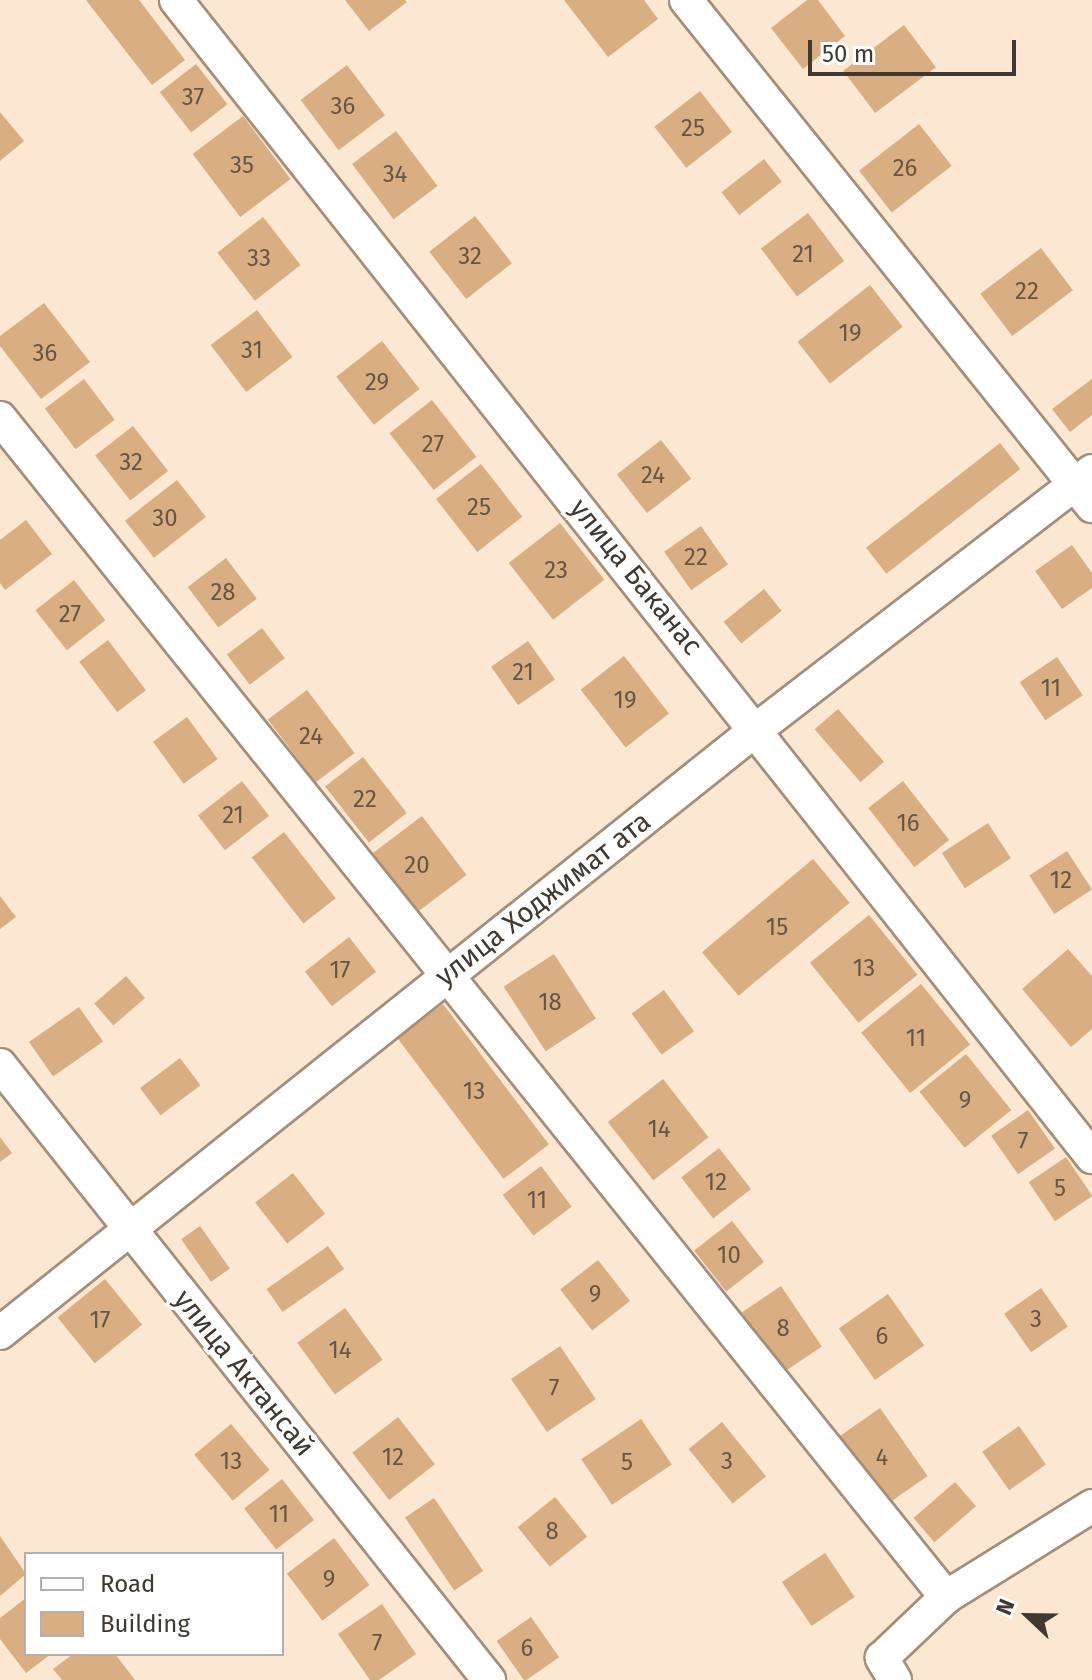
<!DOCTYPE html>
<html>
<head>
<meta charset="utf-8">
<style>
  body { margin:0 }
  #map { position:relative; width:1092px; height:1680px; overflow:hidden; background:#fce7d3; font-family:"Fira Sans",sans-serif }
  div>[style] { position:absolute }
  .building>* { inset:0; background:#d9ae83; transform-origin:0 0 }
  .roads { filter:drop-shadow(2px 0 #a28f7c) drop-shadow(-2px 0 #a28f7c) drop-shadow(0 2px #a28f7c) drop-shadow(0 -2px #a28f7c) }
  .minor>* { height:32px; margin:-16px; padding:0 16px; transform-origin:16px; border-radius:16px; background:#fff }
  span { translate:-50% -50%; white-space:nowrap; text-align:center; line-height:1.15; -webkit-text-stroke:7px #fff; paint-order:stroke }
  .number-label { font-size:24px; color:#675646 }
  .number-label span { -webkit-text-stroke-width:0 }
  .street-label { font-size:28px; color:#413931 }
  .legend { position:absolute; left:24px; top:1552px; width:260px; height:104px; box-sizing:border-box; background:#fff; border:2px solid #b3b0ad; margin:0; padding:10px 14px; list-style:none; font-size:24px; color:#413931 }
  .legend li { display:flex; align-items:center; gap:16px; height:40px }
  .legend b { width:40px; border:2px solid #b3b0ad }
  .north { position:absolute; left:988px; top:1576px; width:80px; height:80px; -webkit-text-stroke:6px #fff; paint-order:stroke; rotate:292deg; font-size:22px; font-weight:700; line-height:32px; text-align:center; color:#413931 }
  .north::after { content:''; display:block; margin:auto; width:28px; height:36px; background:#413931; clip-path:polygon(50% 0,100% 100%,50% 72%,0 100%) }
  .scale { position:absolute; left:808px; top:40px; width:208px; height:36px; box-sizing:border-box; border:4px solid #413931; border-top:0; padding-left:10px; font-size:24px; line-height:28px; white-space:nowrap; color:#413931; -webkit-text-stroke:6px #fff; paint-order:stroke }
</style>
</head>
<body>
<div id="map">
  <div class="building">
    <i style="clip-path:polygon(86px 0,139px 0,185px 60px,152px 85px)"></i>
    <i style="clip-path:polygon(345px 0,405px 0,407px 2px,369px 31px)"></i>
    <i style="clip-path:polygon(564px 0,644px 0,658px 19px,608px 57px)"></i>
    <i style="clip-path:polygon(807px 0,818px 0,845px 36px,803px 69px,771px 28px)"></i>
    <i style="left:904px;top:25px;width:53px;height:76px;rotate:53deg"></i>
    <i style="left:196px;top:64px;width:51px;height:46px;rotate:52deg"></i>
    <i style="left:347px;top:65px;width:63px;height:58px;rotate:53deg"></i>
    <i style="left:700px;top:91px;width:52px;height:58px;rotate:52deg"></i>
    <i style="clip-path:polygon(0 112px,24px 141px,0 161px)"></i>
    <i style="left:243px;top:116px;width:79px;height:63px;rotate:53deg"></i>
    <i style="left:919px;top:124px;width:53px;height:76px;rotate:52deg"></i>
    <i style="left:396px;top:131px;width:69px;height:55px;rotate:53deg"></i>
    <i style="left:764px;top:159px;width:29px;height:54px;rotate:52deg"></i>
    <i style="left:808px;top:213px;width:60px;height:59px;rotate:53deg"></i>
    <i style="left:475px;top:216px;width:60px;height:58px;rotate:52deg"></i>
    <i style="left:263px;top:217px;width:61px;height:58px;rotate:52deg"></i>
    <i style="left:1041px;top:248px;width:53px;height:76px;rotate:53deg"></i>
    <i style="left:870px;top:285px;width:53px;height:92px;rotate:52deg"></i>
    <i style="clip-path:polygon(44px 303px,90px 362px,41px 399px,0 346px,0 336px)"></i>
    <i style="left:257px;top:310px;width:59px;height:58px;rotate:53deg"></i>
    <i style="left:382px;top:341px;width:61px;height:58px;rotate:52deg"></i>
    <i style="left:84px;top:379px;width:51px;height:49px;rotate:53deg"></i>
    <i style="clip-path:polygon(1092px 379px,1092px 415px,1070px 432px,1052px 409px)"></i>
    <i style="left:432px;top:400px;width:72px;height:54px;rotate:52deg"></i>
    <i style="left:133px;top:426px;width:57px;height:48px;rotate:52deg"></i>
    <i style="left:661px;top:440px;width:49px;height:56px;rotate:52deg"></i>
    <i style="left:1000px;top:443px;width:33px;height:170px;rotate:52deg"></i>
    <i style="left:481px;top:464px;width:67px;height:57px;rotate:52deg"></i>
    <i style="left:177px;top:480px;width:47px;height:66px;rotate:52deg"></i>
    <i style="clip-path:polygon(26px 520px,52px 554px,5px 590px,0 583px,0 540px)"></i>
    <i style="left:560px;top:523px;width:72px;height:65px;rotate:52deg"></i>
    <i style="left:701px;top:526px;width:47px;height:45px;rotate:55deg"></i>
    <i style="clip-path:polygon(1072px 545px,1092px 573px,1092px 588px,1062px 609px,1035px 571px)"></i>
    <i style="left:226px;top:558px;width:51px;height:48px;rotate:53deg"></i>
    <i style="left:74px;top:580px;width:51px;height:49px;rotate:52deg"></i>
    <i style="left:764px;top:589px;width:28px;height:52px;rotate:51deg"></i>
    <i style="left:262px;top:628px;width:38px;height:44px;rotate:53deg"></i>
    <i style="left:108px;top:640px;width:63px;height:36px;rotate:53deg"></i>
    <i style="left:528px;top:641px;width:47px;height:45px;rotate:55deg"></i>
    <i style="left:624px;top:656px;width:73px;height:55px;rotate:52deg"></i>
    <i style="left:1057px;top:657px;width:46px;height:45px;rotate:56deg"></i>
    <i style="left:307px;top:690px;width:79px;height:49px;rotate:53deg"></i>
    <i style="left:838px;top:709px;width:70px;height:31px;rotate:49deg"></i>
    <i style="left:187px;top:717px;width:52px;height:42px;rotate:54deg"></i>
    <i style="left:363px;top:757px;width:71px;height:48px;rotate:52deg"></i>
    <i style="left:242px;top:781px;width:44px;height:56px;rotate:52deg"></i>
    <i style="left:903px;top:781px;width:75px;height:44px;rotate:52deg"></i>
    <i style="left:422px;top:816px;width:74px;height:68px;rotate:53deg"></i>
    <i style="left:988px;top:823px;width:42px;height:55px;rotate:57deg"></i>
    <i style="left:284px;top:832px;width:84px;height:41px;rotate:52deg"></i>
    <i style="left:1067px;top:851px;width:46px;height:45px;rotate:57deg"></i>
    <i style="left:813px;top:859px;width:57px;height:145px;rotate:50deg"></i>
    <i style="clip-path:polygon(0 896px,16px 917px,0 929px)"></i>
    <i style="left:869px;top:915px;width:77px;height:76px;rotate:51deg"></i>
    <i style="left:349px;top:937px;width:44px;height:56px;rotate:52deg"></i>
    <i style="clip-path:polygon(1068px 949px,1092px 976px,1092px 1029px,1071px 1047px,1022px 989px)"></i>
    <i style="left:554px;top:954px;width:77px;height:60px;rotate:57deg"></i>
    <i style="left:126px;top:976px;width:29px;height:42px;rotate:49deg"></i>
    <i style="left:921px;top:984px;width:78px;height:77px;rotate:51deg"></i>
    <i style="left:664px;top:990px;width:51px;height:40px;rotate:54deg"></i>
    <i style="left:443px;top:1004px;width:176px;height:57px;rotate:53deg"></i>
    <i style="left:79px;top:1007px;width:42px;height:61px;rotate:55deg"></i>
    <i style="left:966px;top:1054px;width:72px;height:60px;rotate:51deg"></i>
    <i style="left:180px;top:1058px;width:34px;height:50px;rotate:53deg"></i>
    <i style="left:663px;top:1079px;width:74px;height:70px;rotate:52deg"></i>
    <i style="left:1028px;top:1110px;width:47px;height:45px;rotate:55deg"></i>
    <i style="clip-path:polygon(0 1137px,12px 1153px,0 1162px)"></i>
    <i style="left:719px;top:1148px;width:52px;height:48px;rotate:52deg"></i>
    <i style="left:1066px;top:1157px;width:47px;height:45px;rotate:56deg"></i>
    <i style="left:541px;top:1166px;width:51px;height:48px;rotate:53deg"></i>
    <i style="left:293px;top:1173px;width:52px;height:48px;rotate:52deg"></i>
    <i style="left:732px;top:1221px;width:52px;height:48px;rotate:52deg"></i>
    <i style="left:200px;top:1226px;width:52px;height:23px;rotate:55deg"></i>
    <i style="left:328px;top:1246px;width:28px;height:75px;rotate:55deg"></i>
    <i style="left:598px;top:1260px;width:52px;height:48px;rotate:52deg"></i>
    <i style="left:105px;top:1279px;width:59px;height:61px;rotate:51deg"></i>
    <i style="left:781px;top:1286px;width:73px;height:47px;rotate:56deg"></i>
    <i style="left:1041px;top:1288px;width:47px;height:45px;rotate:55deg"></i>
    <i style="left:888px;top:1294px;width:63px;height:60px;rotate:55deg"></i>
    <i style="left:345px;top:1308px;width:64px;height:59px;rotate:54deg"></i>
    <i style="left:560px;top:1346px;width:64px;height:59px;rotate:56deg"></i>
    <i style="left:880px;top:1408px;width:83px;height:56px;rotate:55deg"></i>
    <i style="left:398px;top:1417px;width:60px;height:58px;rotate:52deg"></i>
    <i style="left:641px;top:1419px;width:55px;height:72px;rotate:56deg"></i>
    <i style="left:722px;top:1422px;width:70px;height:43px;rotate:51deg"></i>
    <i style="left:231px;top:1424px;width:60px;height:48px;rotate:50deg"></i>
    <i style="left:1019px;top:1426px;width:47px;height:45px;rotate:55deg"></i>
    <i style="left:282px;top:1479px;width:52px;height:48px;rotate:52deg"></i>
    <i style="left:955px;top:1482px;width:32px;height:55px;rotate:49deg"></i>
    <i style="left:555px;top:1497px;width:51px;height:48px;rotate:51deg"></i>
    <i style="left:434px;top:1498px;width:88px;height:35px;rotate:56deg"></i>
    <i style="clip-path:polygon(0 1536px,26px 1574px,0 1596px)"></i>
    <i style="left:334px;top:1538px;width:59px;height:59px;rotate:53deg"></i>
    <i style="left:825px;top:1553px;width:53px;height:52px;rotate:56deg"></i>
    <i style="clip-path:polygon(26px 1598px,26px 1654px,51px 1654px,26px 1673px,0 1639px,0 1618px)"></i>
    <i style="clip-path:polygon(382px 1604px,416px 1654px,379px 1680px,370px 1680px,338px 1634px)"></i>
    <i style="left:531px;top:1617px;width:49px;height:42px;rotate:55deg"></i>
    <i style="clip-path:polygon(73px 1654px,115px 1654px,135px 1680px,62px 1680px,53px 1669px)"></i>
  </div>
  <div class="roads">
    <div class="minor">
      <i style="left:176px;top:0;width:1476px;rotate:51.63deg"></i>
      <i style="left:686px;top:0;width:649px;rotate:51.26deg"></i>
      <i style="left:0;top:418px;width:1512px;rotate:51.26deg"></i>
      <i style="left:0;top:1065px;width:786px;rotate:51.51deg"></i>
      <i style="left:0;top:1333px;width:968px;rotate:-38.59deg"></i>
      <i style="left:757px;top:729px;width:423px;rotate:-37.6deg"></i>
      <i style="left:895px;top:1680px;width:26px;rotate:-121deg"></i>
      <i style="left:882px;top:1658px;width:88px;rotate:-43.6deg"></i>
      <i style="left:946px;top:1597px;width:172px;rotate:-31.9deg"></i>
    </div>
  </div>
  <div class="number-label">
    <span style="left:193px;top:98px">37</span>
    <span style="left:343px;top:107px">36</span>
    <span style="left:693px;top:129px">25</span>
    <span style="left:242px;top:166px">35</span>
    <span style="left:905px;top:169px">26</span>
    <span style="left:395px;top:175px">34</span>
    <span style="left:803px;top:255px">21</span>
    <span style="left:470px;top:257px">32</span>
    <span style="left:259px;top:259px">33</span>
    <span style="left:1027px;top:292px">22</span>
    <span style="left:850px;top:334px">19</span>
    <span style="left:252px;top:351px">31</span>
    <span style="left:45px;top:354px">36</span>
    <span style="left:377px;top:383px">29</span>
    <span style="left:433px;top:445px">27</span>
    <span style="left:131px;top:463px">32</span>
    <span style="left:653px;top:476px">24</span>
    <span style="left:479px;top:508px">25</span>
    <span style="left:165px;top:519px">30</span>
    <span style="left:696px;top:558px">22</span>
    <span style="left:556px;top:571px">23</span>
    <span style="left:223px;top:593px">28</span>
    <span style="left:70px;top:615px">27</span>
    <span style="left:523px;top:673px">21</span>
    <span style="left:1051px;top:689px">11</span>
    <span style="left:625px;top:701px">19</span>
    <span style="left:311px;top:737px">24</span>
    <span style="left:365px;top:800px">22</span>
    <span style="left:233px;top:816px">21</span>
    <span style="left:908px;top:824px">16</span>
    <span style="left:417px;top:866px">20</span>
    <span style="left:1061px;top:881px">12</span>
    <span style="left:777px;top:928px">15</span>
    <span style="left:864px;top:969px">13</span>
    <span style="left:340px;top:971px">17</span>
    <span style="left:550px;top:1003px">18</span>
    <span style="left:916px;top:1039px">11</span>
    <span style="left:474px;top:1092px">13</span>
    <span style="left:965px;top:1101px">9</span>
    <span style="left:659px;top:1130px">14</span>
    <span style="left:1023px;top:1142px">7</span>
    <span style="left:716px;top:1183px">12</span>
    <span style="left:1060px;top:1189px">5</span>
    <span style="left:537px;top:1201px">11</span>
    <span style="left:729px;top:1256px">10</span>
    <span style="left:595px;top:1295px">9</span>
    <span style="left:1036px;top:1320px">3</span>
    <span style="left:100px;top:1321px">17</span>
    <span style="left:783px;top:1329px">8</span>
    <span style="left:882px;top:1337px">6</span>
    <span style="left:340px;top:1351px">14</span>
    <span style="left:554px;top:1389px">7</span>
    <span style="left:393px;top:1458px">12</span>
    <span style="left:882px;top:1458px">4</span>
    <span style="left:231px;top:1462px">13</span>
    <span style="left:727px;top:1462px">3</span>
    <span style="left:627px;top:1463px">5</span>
    <span style="left:279px;top:1515px">11</span>
    <span style="left:552px;top:1532px">8</span>
    <span style="left:329px;top:1580px">9</span>
    <span style="left:377px;top:1644px">7</span>
    <span style="left:527px;top:1649px">6</span>
  </div>
  <div class="street-label">
    <span style="left:636px;top:577px;rotate:51deg">улица Баканас</span>
    <span style="left:543px;top:899px;rotate:-38deg">улица Ходжимат ата</span>
    <span style="left:244px;top:1373px;rotate:51deg">улица Актансай</span>
  </div>
  <ul class="legend">
  <li><b style="height:10px;background:#fff"></b>Road</li>
  <li><b style="height:22px;background:#d9ae83"></b>Building</li>
  </ul>
  <div class="north">N</div>
  <div class="scale">50 m</div>
</div>
</body>
</html>
